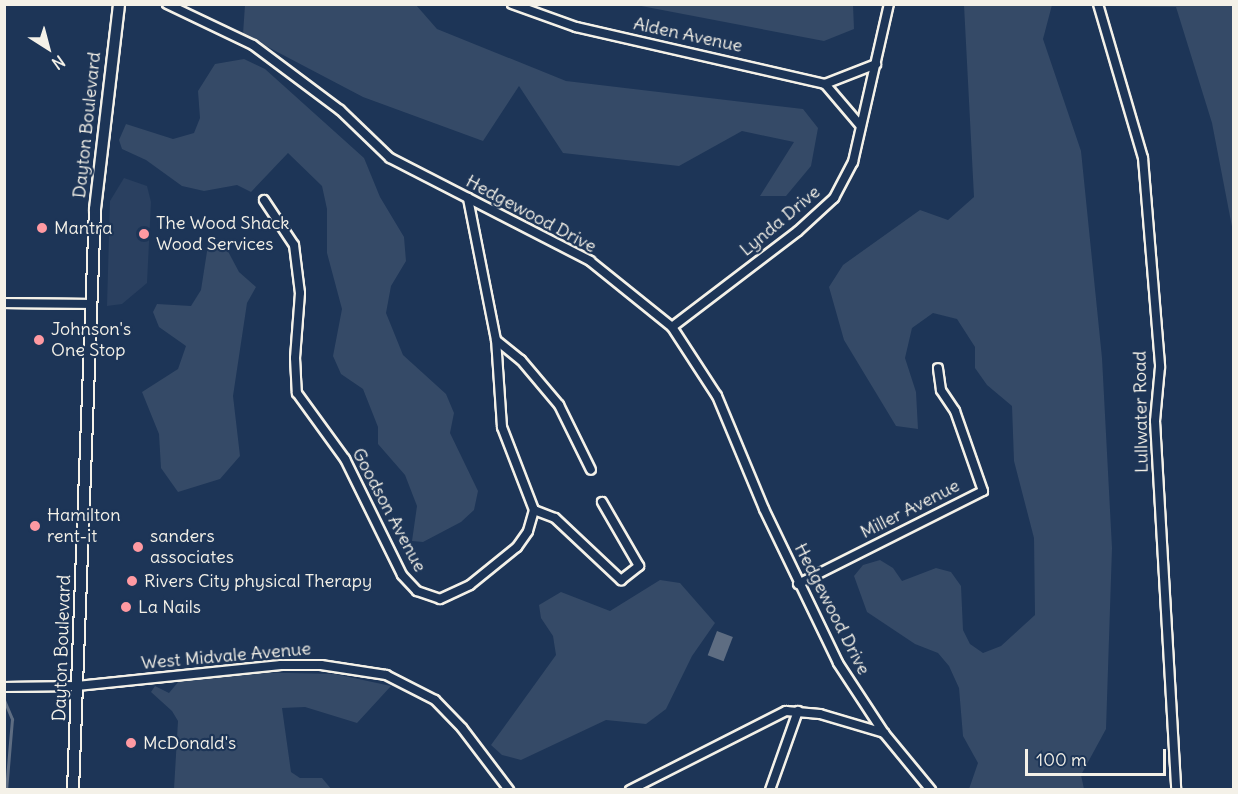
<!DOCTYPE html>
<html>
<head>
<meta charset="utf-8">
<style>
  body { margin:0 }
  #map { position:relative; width:1238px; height:794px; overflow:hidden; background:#1d3557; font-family:Delius,sans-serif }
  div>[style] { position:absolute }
  .built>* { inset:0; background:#2a4060 }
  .green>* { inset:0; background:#354a67 }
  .water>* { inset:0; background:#5e6d82; transform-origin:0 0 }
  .stream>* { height:3px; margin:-1.5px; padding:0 1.5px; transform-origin:1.5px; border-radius:1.5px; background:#5e6d82 }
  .roads { filter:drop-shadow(2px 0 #f4f1e8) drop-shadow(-2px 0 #f4f1e8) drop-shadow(0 2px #f4f1e8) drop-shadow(0 -2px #f4f1e8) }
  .minor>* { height:8px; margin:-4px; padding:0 4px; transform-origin:4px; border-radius:4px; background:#1d3557 }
  .secondary>* { height:10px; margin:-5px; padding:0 5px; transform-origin:5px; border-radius:5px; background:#1d3557 }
  .dots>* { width:16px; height:16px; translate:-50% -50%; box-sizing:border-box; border:3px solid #1d3557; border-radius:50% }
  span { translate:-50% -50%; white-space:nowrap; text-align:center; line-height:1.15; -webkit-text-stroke:4.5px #1d3557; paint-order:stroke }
  .street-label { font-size:18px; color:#f4f1e8 }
  .poi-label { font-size:18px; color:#f4f1e8 }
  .left { translate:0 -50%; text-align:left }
  .frame { position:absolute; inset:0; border:6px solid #f4f1e8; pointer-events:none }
  .north { position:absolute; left:18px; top:18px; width:60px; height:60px; -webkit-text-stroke:4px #1d3557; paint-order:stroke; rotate:144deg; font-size:16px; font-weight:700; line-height:24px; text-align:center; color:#f4f1e8 }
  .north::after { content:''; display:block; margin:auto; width:21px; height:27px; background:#f4f1e8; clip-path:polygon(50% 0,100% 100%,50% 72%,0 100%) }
  .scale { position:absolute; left:1025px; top:749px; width:141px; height:27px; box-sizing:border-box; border:3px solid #f4f1e8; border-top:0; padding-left:8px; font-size:18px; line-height:21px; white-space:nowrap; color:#f4f1e8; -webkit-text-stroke:4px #1d3557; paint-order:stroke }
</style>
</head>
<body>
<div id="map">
  <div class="built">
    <i style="clip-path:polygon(124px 178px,147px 186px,151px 202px,147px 283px,122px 304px,107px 306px,110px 201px)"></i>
  </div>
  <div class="green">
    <i style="clip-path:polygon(245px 5px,416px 5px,437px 29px,566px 81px,803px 109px,818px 128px,811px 166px,786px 196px,760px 196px,794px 142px,742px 131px,679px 166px,563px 153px,519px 86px,483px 141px,363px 97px,243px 34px)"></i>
    <i style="clip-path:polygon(636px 5px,853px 5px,854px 29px,824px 41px)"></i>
    <i style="clip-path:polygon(964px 5px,1052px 5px,1043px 39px,1081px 151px,1102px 358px,1112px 548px,1106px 729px,1081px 775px,1084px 789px,969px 789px,978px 763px,963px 736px,959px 688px,949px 666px,938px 653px,915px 644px,867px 612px,854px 576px,863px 565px,880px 560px,893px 568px,902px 581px,936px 568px,951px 572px,961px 586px,963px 630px,970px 644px,983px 653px,1001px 646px,1035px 615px,1034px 538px,1014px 461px,1012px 406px,987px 385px,975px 368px,975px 347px,957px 319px,933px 313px,912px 328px,905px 358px,916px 392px,918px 429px,896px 426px,844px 340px,829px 287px,843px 265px,920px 210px,948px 220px,974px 197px)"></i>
    <i style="clip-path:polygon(1234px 5px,1234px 232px,1233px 232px,1212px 123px,1176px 7px,1108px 6px)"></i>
    <i style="clip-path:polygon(244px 59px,265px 69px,364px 158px,380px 197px,404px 237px,406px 261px,391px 286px,386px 313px,403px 355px,446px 394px,454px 413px,450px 433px,478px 491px,474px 510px,461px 522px,423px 542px,412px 541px,417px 506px,405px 475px,378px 444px,378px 427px,363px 389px,341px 374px,333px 356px,342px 309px,327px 253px,327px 209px,322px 186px,288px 153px,251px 192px,237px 185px,204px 191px,182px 186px,146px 160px,122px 149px,119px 140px,126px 124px,173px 139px,194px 133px,200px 118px,198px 91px,215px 64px)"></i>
    <i style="clip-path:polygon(222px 240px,239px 272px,256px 287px,247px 303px,233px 396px,240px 456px,220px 479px,178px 492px,161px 468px,159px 434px,142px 392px,178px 369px,186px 346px,159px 327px,153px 312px,157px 304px,191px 306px,201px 290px,208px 245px)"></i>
    <i style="clip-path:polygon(660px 580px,680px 583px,715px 623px,692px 656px,666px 709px,646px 724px,606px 720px,521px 760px,502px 755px,491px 745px,556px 655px,553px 636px,541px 618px,539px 605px,561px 592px,610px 611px)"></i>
    <i style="clip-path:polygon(247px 672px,335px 674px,391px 686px,357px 723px,305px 707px,282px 708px,291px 772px,300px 778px,322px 778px,332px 790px,174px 789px,178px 721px,172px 711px,151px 692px,155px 686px,169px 693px,179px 681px)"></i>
  </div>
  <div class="water">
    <i style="left:717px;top:631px;width:17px;height:26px;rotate:21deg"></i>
  </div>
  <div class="stream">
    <i style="left:4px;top:700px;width:21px;rotate:67deg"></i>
    <i style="left:12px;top:719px;width:71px;rotate:94.8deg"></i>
  </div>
  <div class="roads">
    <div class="minor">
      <i style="left:167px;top:4px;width:95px;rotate:25.5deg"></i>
      <i style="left:253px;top:45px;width:109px;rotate:36.8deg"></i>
      <i style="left:340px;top:110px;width:69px;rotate:43.8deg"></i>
      <i style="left:390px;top:158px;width:225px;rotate:27.2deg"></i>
      <i style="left:590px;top:261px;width:105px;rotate:38.8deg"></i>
      <i style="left:672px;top:327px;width:82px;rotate:56.9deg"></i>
      <i style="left:717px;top:396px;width:122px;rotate:67.4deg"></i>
      <i style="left:764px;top:509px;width:171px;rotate:64.3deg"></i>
      <i style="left:838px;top:663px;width:84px;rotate:56.7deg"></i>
      <i style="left:884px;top:733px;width:74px;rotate:50.5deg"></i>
      <i style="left:512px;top:4px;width:68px;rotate:19.8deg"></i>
      <i style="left:576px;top:27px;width:255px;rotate:12.9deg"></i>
      <i style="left:825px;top:84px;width:54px;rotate:49.5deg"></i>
      <i style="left:1098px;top:4px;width:160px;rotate:73.7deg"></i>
      <i style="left:1143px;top:158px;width:210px;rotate:85.3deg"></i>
      <i style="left:1160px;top:367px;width:54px;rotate:95.3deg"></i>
      <i style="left:1155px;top:421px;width:370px;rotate:86.7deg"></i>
      <i style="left:825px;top:84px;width:55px;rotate:-21.4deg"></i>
      <i style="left:264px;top:200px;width:54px;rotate:56.3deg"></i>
      <i style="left:294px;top:245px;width:48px;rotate:82.9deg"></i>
      <i style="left:300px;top:293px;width:65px;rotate:94.4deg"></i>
      <i style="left:295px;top:358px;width:35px;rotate:87deg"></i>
      <i style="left:297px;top:393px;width:82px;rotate:54deg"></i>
      <i style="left:345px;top:459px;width:129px;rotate:63.8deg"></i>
      <i style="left:402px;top:575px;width:22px;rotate:47deg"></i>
      <i style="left:417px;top:591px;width:24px;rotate:19deg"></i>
      <i style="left:440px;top:599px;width:33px;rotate:-25deg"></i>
      <i style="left:470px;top:585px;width:60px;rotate:-39deg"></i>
      <i style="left:517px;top:547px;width:19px;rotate:-55deg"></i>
      <i style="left:528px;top:531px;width:22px;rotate:-74deg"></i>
      <i style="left:534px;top:510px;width:89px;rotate:-111.1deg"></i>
      <i style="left:502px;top:427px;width:87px;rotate:-93.9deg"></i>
      <i style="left:496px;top:340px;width:145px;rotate:-101.2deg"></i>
      <i style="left:4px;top:303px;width:87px;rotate:0.7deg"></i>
      <i style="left:672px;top:327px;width:158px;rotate:-37.3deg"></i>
      <i style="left:798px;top:231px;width:49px;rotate:-42.5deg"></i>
      <i style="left:834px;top:198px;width:41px;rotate:-62.2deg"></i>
      <i style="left:853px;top:162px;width:162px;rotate:-77.2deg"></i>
      <i style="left:496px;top:340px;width:32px;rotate:39deg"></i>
      <i style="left:521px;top:360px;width:59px;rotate:49.8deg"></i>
      <i style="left:559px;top:405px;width:72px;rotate:63.8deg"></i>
      <i style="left:534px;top:510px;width:22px;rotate:21deg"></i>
      <i style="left:555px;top:518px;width:91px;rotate:43.2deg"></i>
      <i style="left:621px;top:580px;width:23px;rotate:-38deg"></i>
      <i style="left:639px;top:566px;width:74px;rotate:-120deg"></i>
      <i style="left:798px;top:584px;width:207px;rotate:-26.7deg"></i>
      <i style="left:983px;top:491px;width:85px;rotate:-109.3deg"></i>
      <i style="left:955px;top:411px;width:25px;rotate:-124deg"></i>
      <i style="left:941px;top:390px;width:22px;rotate:-98deg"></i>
      <i style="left:4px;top:687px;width:73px;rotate:-0.8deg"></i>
      <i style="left:77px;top:686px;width:205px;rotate:-5.9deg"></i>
      <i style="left:281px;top:665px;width:40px"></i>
      <i style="left:321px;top:665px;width:66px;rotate:8.7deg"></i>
      <i style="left:386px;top:675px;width:55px;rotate:27deg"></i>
      <i style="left:435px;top:700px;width:39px;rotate:46deg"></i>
      <i style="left:462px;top:728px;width:78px;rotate:52.8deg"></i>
      <i style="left:630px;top:790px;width:175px;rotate:-26.9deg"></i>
      <i style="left:786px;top:711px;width:34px;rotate:5deg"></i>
      <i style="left:820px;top:714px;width:67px;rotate:16.5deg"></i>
      <i style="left:770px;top:790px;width:84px;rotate:-70.5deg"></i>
    </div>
    <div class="secondary">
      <i style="left:73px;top:790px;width:581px;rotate:-87.83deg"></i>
      <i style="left:95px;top:209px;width:206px;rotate:-83.3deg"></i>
    </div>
  </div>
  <div class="dots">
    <i style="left:42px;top:228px;background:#ff9aa2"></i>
    <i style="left:144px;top:234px;background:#ff9aa2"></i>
    <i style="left:39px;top:340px;background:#ff9aa2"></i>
    <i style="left:35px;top:526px;background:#ff9aa2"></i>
    <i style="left:138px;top:547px;background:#ff9aa2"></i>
    <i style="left:132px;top:581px;background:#ff9aa2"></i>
    <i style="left:126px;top:607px;background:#ff9aa2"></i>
    <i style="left:131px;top:743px;background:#ff9aa2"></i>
  </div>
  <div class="street-label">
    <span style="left:688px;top:35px;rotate:12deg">Alden Avenue</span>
    <span style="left:87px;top:125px;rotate:-84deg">Dayton Boulevard</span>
    <span style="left:531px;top:214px;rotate:28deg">Hedgewood Drive</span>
    <span style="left:780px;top:221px;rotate:-40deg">Lynda Drive</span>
    <span style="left:1141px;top:412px;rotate:-91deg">Lullwater Road</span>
    <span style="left:910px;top:509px;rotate:-27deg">Miller Avenue</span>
    <span style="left:389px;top:510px;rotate:62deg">Goodson Avenue</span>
    <span style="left:832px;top:609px;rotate:63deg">Hedgewood Drive</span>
    <span style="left:62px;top:648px;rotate:-88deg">Dayton Boulevard</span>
    <span style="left:226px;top:656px;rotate:-5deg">West Midvale Avenue</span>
  </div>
  <div class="poi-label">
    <span class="left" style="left:156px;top:234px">The Wood Shack<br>Wood Services</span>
    <span class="left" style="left:54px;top:228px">Mantra</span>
    <span class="left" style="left:51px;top:340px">Johnson's<br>One Stop</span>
    <span class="left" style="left:47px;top:526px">Hamilton<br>rent-it</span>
    <span class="left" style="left:150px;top:547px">sanders<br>associates</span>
    <span class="left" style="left:144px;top:581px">Rivers City physical Therapy</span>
    <span class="left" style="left:138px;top:607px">La Nails</span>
    <span class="left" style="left:143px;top:743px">McDonald's</span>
  </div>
  <div class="frame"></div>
  <div class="north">N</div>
  <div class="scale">100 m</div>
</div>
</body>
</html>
